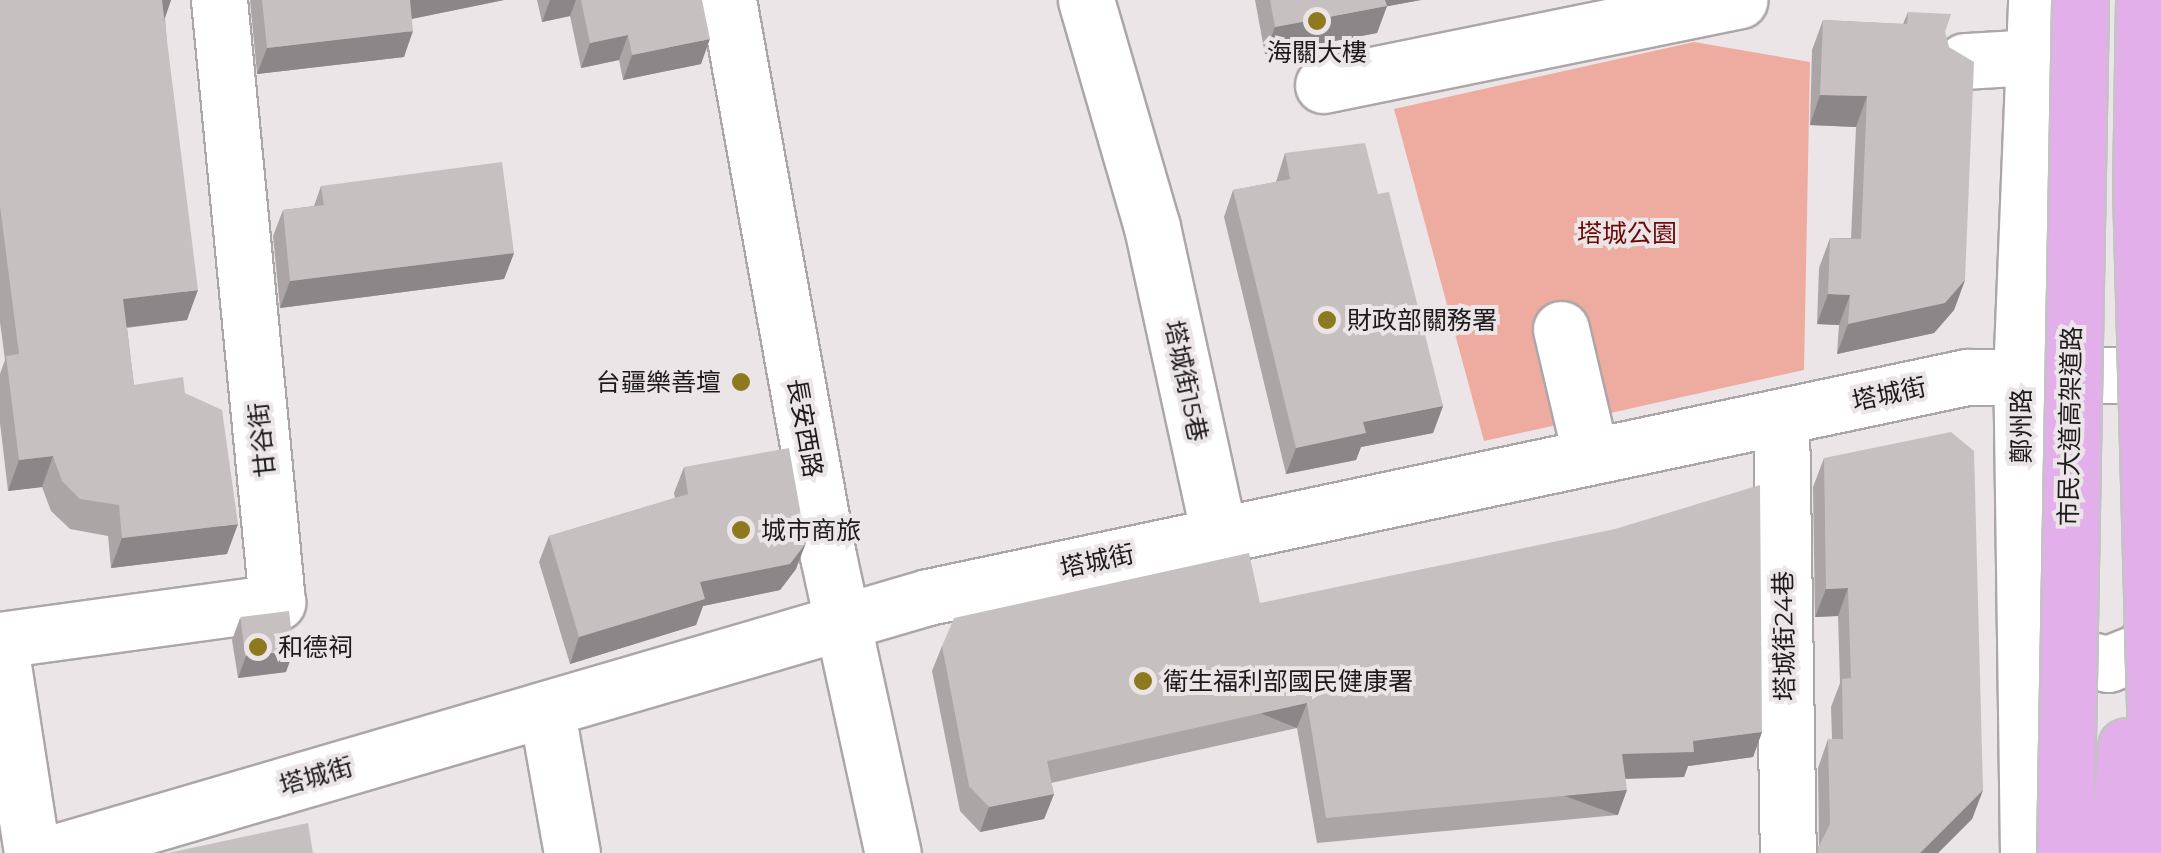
<!DOCTYPE html>
<html>
<head>
<meta charset="utf-8">
<style>
  body { margin:0 }
  #map { position:relative; width:2161px; height:853px; overflow:hidden; background:#ebe5e8; font-family:Montserrat,"Noto Sans TC",sans-serif }
  div>[style] { position:absolute }
  .green>* { inset:0; background:#eeaba0 }
  .roads { filter:drop-shadow(2px 0 #aca6a9) drop-shadow(-2px 0 #aca6a9) drop-shadow(0 2px #aca6a9) drop-shadow(0 -2px #aca6a9) }
  .minor>* { height:55px; margin:-27.5px; padding:0 27.5px; transform-origin:27.5px; border-radius:27.5px; background:#fff }
  .bridges { filter:drop-shadow(2px 0 #c4c3c4) drop-shadow(-2px 0 #c4c3c4) drop-shadow(0 2px #c4c3c4) drop-shadow(0 -2px #c4c3c4) }
  .highway-bridge>* { height:55px; margin:-27.5px; padding:0 27.5px; transform-origin:27.5px; border-radius:27.5px; background:#e2afea }
  .wall>* { inset:0; background:#aba5a6 }
  .shaded-wall>* { inset:0; background:#8b8687; transform-origin:0 0 }
  .building>* { inset:0; background:#c7c0c1; transform-origin:0 0 }
  .dots>* { width:28px; height:28px; translate:-50% -50%; box-sizing:border-box; border:5px solid #ebe5e8; border-radius:50% }
  span { translate:-50% -50%; white-space:nowrap; text-align:center; line-height:1.15; -webkit-text-stroke:8px #ebe5e8; paint-order:stroke }
  .poi-label { font-size:25px; color:#1c1a1b }
  .left { translate:0 -50%; text-align:left }
  .right { translate:-100% -50%; text-align:right }
  .park-label { font-size:25px; color:#6a0906 }
  .street-label { font-size:25px; color:#1c1a1b }
</style>
</head>
<body>
<div id="map">
  <div class="green">
    <i style="clip-path:polygon(1694px 42px,1810px 62px,1804px 370px,1484px 441px,1394px 109px)"></i>
  </div>
  <div class="roads">
    <div class="minor">
      <i style="left:728px;top:0;width:565px;rotate:79.8deg"></i>
      <i style="left:828px;top:556px;width:304px;rotate:77.7deg"></i>
      <i style="left:1086px;top:0;width:236px;rotate:73.8deg"></i>
      <i style="left:1152px;top:227px;width:315px;rotate:77.7deg"></i>
      <i style="left:1965px;top:61px;width:68px;rotate:-3.4deg"></i>
      <i style="left:1323px;top:85px;width:425px;rotate:-11.5deg"></i>
      <i style="left:1561px;top:329px;width:127px;rotate:76.8deg"></i>
      <i style="left:1781px;top:418px;width:435px;rotate:89.1deg"></i>
      <i style="left:2037px;top:624px;width:45px;rotate:44.1deg"></i>
      <i style="left:2069px;top:655px;width:40px;rotate:13deg"></i>
      <i style="left:2108px;top:664px;width:35px;rotate:-22deg"></i>
      <i style="left:2140px;top:651px;width:33px;rotate:-50deg"></i>
      <i style="left:0;top:640px;width:280px;rotate:-7.8deg"></i>
      <i style="left:277px;top:602px;width:605px;rotate:-95.5deg"></i>
      <i style="left:0;top:646px;width:209px;rotate:81.2deg"></i>
      <i style="left:547px;top:713px;width:142px;rotate:79.9deg"></i>
      <i style="left:53px;top:853px;width:912px;rotate:-16.31deg"></i>
      <i style="left:928px;top:597px;width:1062px;rotate:-11.96deg"></i>
      <i style="left:1967px;top:377px;width:194px;rotate:-0.9deg"></i>
      <i style="left:2028px;top:853px;width:476px;rotate:-90.8deg"></i>
      <i style="left:2021px;top:377px;width:377px;rotate:-87.7deg"></i>
    </div>
  </div>
  <div class="bridges">
    <div class="highway-bridge">
      <i style="left:2144px;top:0;width:189px;rotate:90.9deg"></i>
      <i style="left:2141px;top:189px;width:664px;rotate:88.45deg"></i>
      <i style="left:2065px;top:853px;width:853px;rotate:-88.99deg"></i>
      <i style="left:2117px;top:853px;width:107px;rotate:-85.2deg"></i>
    </div>
  </div>
  <div class="wall">
    <i style="clip-path:polygon(0 0,171px 0,165px 18px,187px 320px,127px 328px,134px 385px,185px 393px,227px 554px,111px 568px,108px 536px,70px 529px,51px 511px,42px 487px,8px 491px,0 423px,0 374px,5px 360px,0 322px)"></i>
    <i style="clip-path:polygon(250px 0,504px 0,412px 19px,404px 57px,257px 74px)"></i>
    <i style="clip-path:polygon(537px 0,702px 0,701px 64px,623px 80px,619px 60px,581px 68px,570px 16px,542px 22px)"></i>
    <i style="clip-path:polygon(1255px 0,1421px 0,1387px 6px,1377px 33px,1265px 54px)"></i>
    <i style="clip-path:polygon(1908px 12px,1945px 32px,1965px 280px,1954px 310px,1934px 333px,1837px 354px,1839px 325px,1817px 324px,1819px 268px,1830px 238px,1851px 238px,1856px 127px,1810px 125px,1812px 50px,1823px 20px,1903px 24px)"></i>
    <i style="clip-path:polygon(1285px 153px,1378px 194px,1443px 406px,1433px 433px,1361px 447px,1356px 460px,1286px 474px,1224px 217px,1233px 190px,1276px 182px)"></i>
    <i style="clip-path:polygon(321px 186px,514px 253px,504px 279px,280px 308px,273px 236px,283px 210px,314px 206px)"></i>
    <i style="clip-path:polygon(1824px 458px,1983px 790px,1972px 819px,1938px 853px,1816px 853px,1819px 845px,1818px 768px,1828px 739px,1832px 739px,1831px 707px,1840px 683px,1838px 616px,1815px 617px,1813px 487px)"></i>
    <i style="clip-path:polygon(684px 467px,796px 569px,780px 590px,703px 606px,696px 625px,570px 664px,539px 562px,549px 536px,675px 498px,674px 493px)"></i>
    <i style="clip-path:polygon(1260px 603px,1762px 732px,1753px 757px,1688px 766px,1684px 777px,1625px 779px,1618px 815px,1317px 843px,1297px 728px,1051px 783px,1054px 794px,1044px 819px,980px 832px,960px 811px,932px 671px,942px 646px)"></i>
    <i style="clip-path:polygon(240px 618px,286px 672px,238px 678px,232px 640px)"></i>
  </div>
  <div class="shaded-wall">
    <i style="clip-path:polygon(158px 0,171px 0,164px 20px)"></i>
    <i style="clip-path:polygon(408px 0,504px 0,401px 21px)"></i>
    <i style="clip-path:polygon(550px 0,576px 0,570px 16px,542px 22px)"></i>
    <i style="clip-path:polygon(1376px 0,1421px 0,1373px 9px)"></i>
    <i style="clip-path:polygon(1387px 6px,1377px 33px,1265px 54px,1275px 27px)"></i>
    <i style="clip-path:polygon(413px 31px,404px 57px,257px 74px,267px 48px)"></i>
    <i style="clip-path:polygon(628px 35px,619px 60px,581px 68px,590px 43px)"></i>
    <i style="clip-path:polygon(710px 39px,701px 64px,623px 80px,632px 55px)"></i>
    <i style="clip-path:polygon(1820px 95px,1867px 96px,1856px 127px,1810px 125px)"></i>
    <i style="clip-path:polygon(514px 253px,504px 279px,280px 308px,290px 281px)"></i>
    <i style="clip-path:polygon(1965px 280px,1954px 310px,1934px 333px,1837px 354px,1848px 324px)"></i>
    <i style="clip-path:polygon(198px 290px,187px 320px,112px 329px,123px 299px)"></i>
    <i style="clip-path:polygon(1828px 294px,1850px 295px,1839px 325px,1817px 324px)"></i>
    <i style="clip-path:polygon(1443px 406px,1433px 433px,1361px 447px,1356px 460px,1286px 474px,1296px 448px,1363px 422px)"></i>
    <i style="clip-path:polygon(53px 456px,42px 487px,8px 491px,19px 460px)"></i>
    <i style="clip-path:polygon(238px 524px,227px 554px,111px 568px,122px 538px)"></i>
    <i style="clip-path:polygon(806px 543px,796px 569px,780px 590px,703px 606px,696px 625px,570px 664px,579px 637px,700px 582px)"></i>
    <i style="clip-path:polygon(1848px 588px,1838px 616px,1815px 617px,1826px 589px)"></i>
    <i style="clip-path:polygon(294px 650px,286px 672px,238px 678px,246px 656px)"></i>
    <i style="left:1307px;top:703px;width:27px;height:266px;rotate:112deg"></i>
    <i style="clip-path:polygon(1762px 732px,1753px 757px,1688px 766px,1684px 777px,1613px 779px,1622px 754px,1693px 741px)"></i>
    <i style="left:1627px;top:790px;width:27px;height:302px;rotate:110deg"></i>
    <i style="clip-path:polygon(1983px 790px,1972px 819px,1938px 853px,1920px 853px)"></i>
    <i style="clip-path:polygon(1054px 794px,1044px 819px,980px 832px,989px 807px)"></i>
  </div>
  <div class="building">
    <i style="clip-path:polygon(0 0,162px 0,198px 290px,123px 299px,134px 385px,183px 377px,185px 393px,222px 410px,238px 524px,122px 538px,119px 505px,80px 499px,62px 481px,53px 456px,19px 460px,6px 356px,19px 354px,0 206px)"></i>
    <i style="clip-path:polygon(262px 0,410px 0,413px 31px,267px 48px)"></i>
    <i style="clip-path:polygon(581px 0,702px 0,710px 39px,632px 55px,628px 35px,590px 43px)"></i>
    <i style="clip-path:polygon(1270px 0,1385px 0,1387px 6px,1275px 27px)"></i>
    <i style="clip-path:polygon(1908px 12px,1951px 14px,1945px 32px,1949px 47px,1974px 62px,1965px 280px,1945px 303px,1848px 324px,1850px 295px,1828px 294px,1830px 238px,1861px 239px,1867px 96px,1820px 95px,1823px 20px,1907px 24px)"></i>
    <i style="clip-path:polygon(1365px 143px,1378px 194px,1389px 192px,1443px 406px,1363px 422px,1366px 433px,1296px 448px,1233px 190px,1290px 179px,1285px 153px)"></i>
    <i style="clip-path:polygon(502px 162px,514px 253px,290px 281px,283px 210px,324px 205px,321px 186px)"></i>
    <i style="clip-path:polygon(1951px 432px,1974px 451px,1983px 790px,1920px 853px,1818px 853px,1818px 848px,1830px 824px,1828px 739px,1843px 739px,1842px 679px,1851px 678px,1848px 588px,1826px 589px,1824px 458px)"></i>
    <i style="clip-path:polygon(789px 448px,806px 543px,790px 564px,700px 582px,705px 599px,579px 637px,549px 536px,688px 494px,684px 467px)"></i>
    <i style="clip-path:polygon(1760px 485px,1762px 732px,1693px 741px,1694px 752px,1622px 754px,1627px 790px,1326px 818px,1307px 703px,1047px 761px,1054px 794px,989px 807px,969px 786px,942px 646px,954px 618px,1249px 553px,1260px 603px,1615px 529px)"></i>
    <i style="left:289px;top:611px;width:39px;height:49px;rotate:83deg"></i>
    <i style="clip-path:polygon(308px 823px,313px 853px,168px 853px)"></i>
  </div>
  <div class="dots">
    <i style="left:1317px;top:21px;background:#8d7a1f"></i>
    <i style="left:1327px;top:320px;background:#8d7a1f"></i>
    <i style="left:741px;top:382px;background:#8d7a1f"></i>
    <i style="left:741px;top:530px;background:#8d7a1f"></i>
    <i style="left:258px;top:647px;background:#8d7a1f"></i>
    <i style="left:1143px;top:681px;background:#8d7a1f"></i>
  </div>
  <div class="poi-label">
    <span style="left:1317px;top:52px">海關大樓</span>
    <span class="left" style="left:1347px;top:320px">財政部關務署</span>
    <span class="right" style="left:721px;top:382px">台疆樂善壇</span>
    <span class="left" style="left:761px;top:530px">城市商旅</span>
    <span class="left" style="left:278px;top:647px">和德祠</span>
    <span class="left" style="left:1163px;top:681px">衛生福利部國民健康署</span>
  </div>
  <div class="park-label">
    <span style="left:1627px;top:233px">塔城公園</span>
  </div>
  <div class="street-label">
    <span style="left:1186px;top:381px;rotate:78deg">塔城街15巷</span>
    <span style="left:1889px;top:394px;rotate:-12deg">塔城街</span>
    <span style="left:2021px;top:426px;rotate:-90deg">鄭州路</span>
    <span style="left:2070px;top:426px;rotate:-89deg">市民大道高架道路</span>
    <span style="left:805px;top:428px;rotate:80deg">長安西路</span>
    <span style="left:262px;top:440px;rotate:-96deg">甘谷街</span>
    <span style="left:1097px;top:561px;rotate:-12deg">塔城街</span>
    <span style="left:1784px;top:636px;rotate:-91deg">塔城街24巷</span>
    <span style="left:316px;top:776px;rotate:-16deg">塔城街</span>
  </div>
</div>
</body>
</html>
